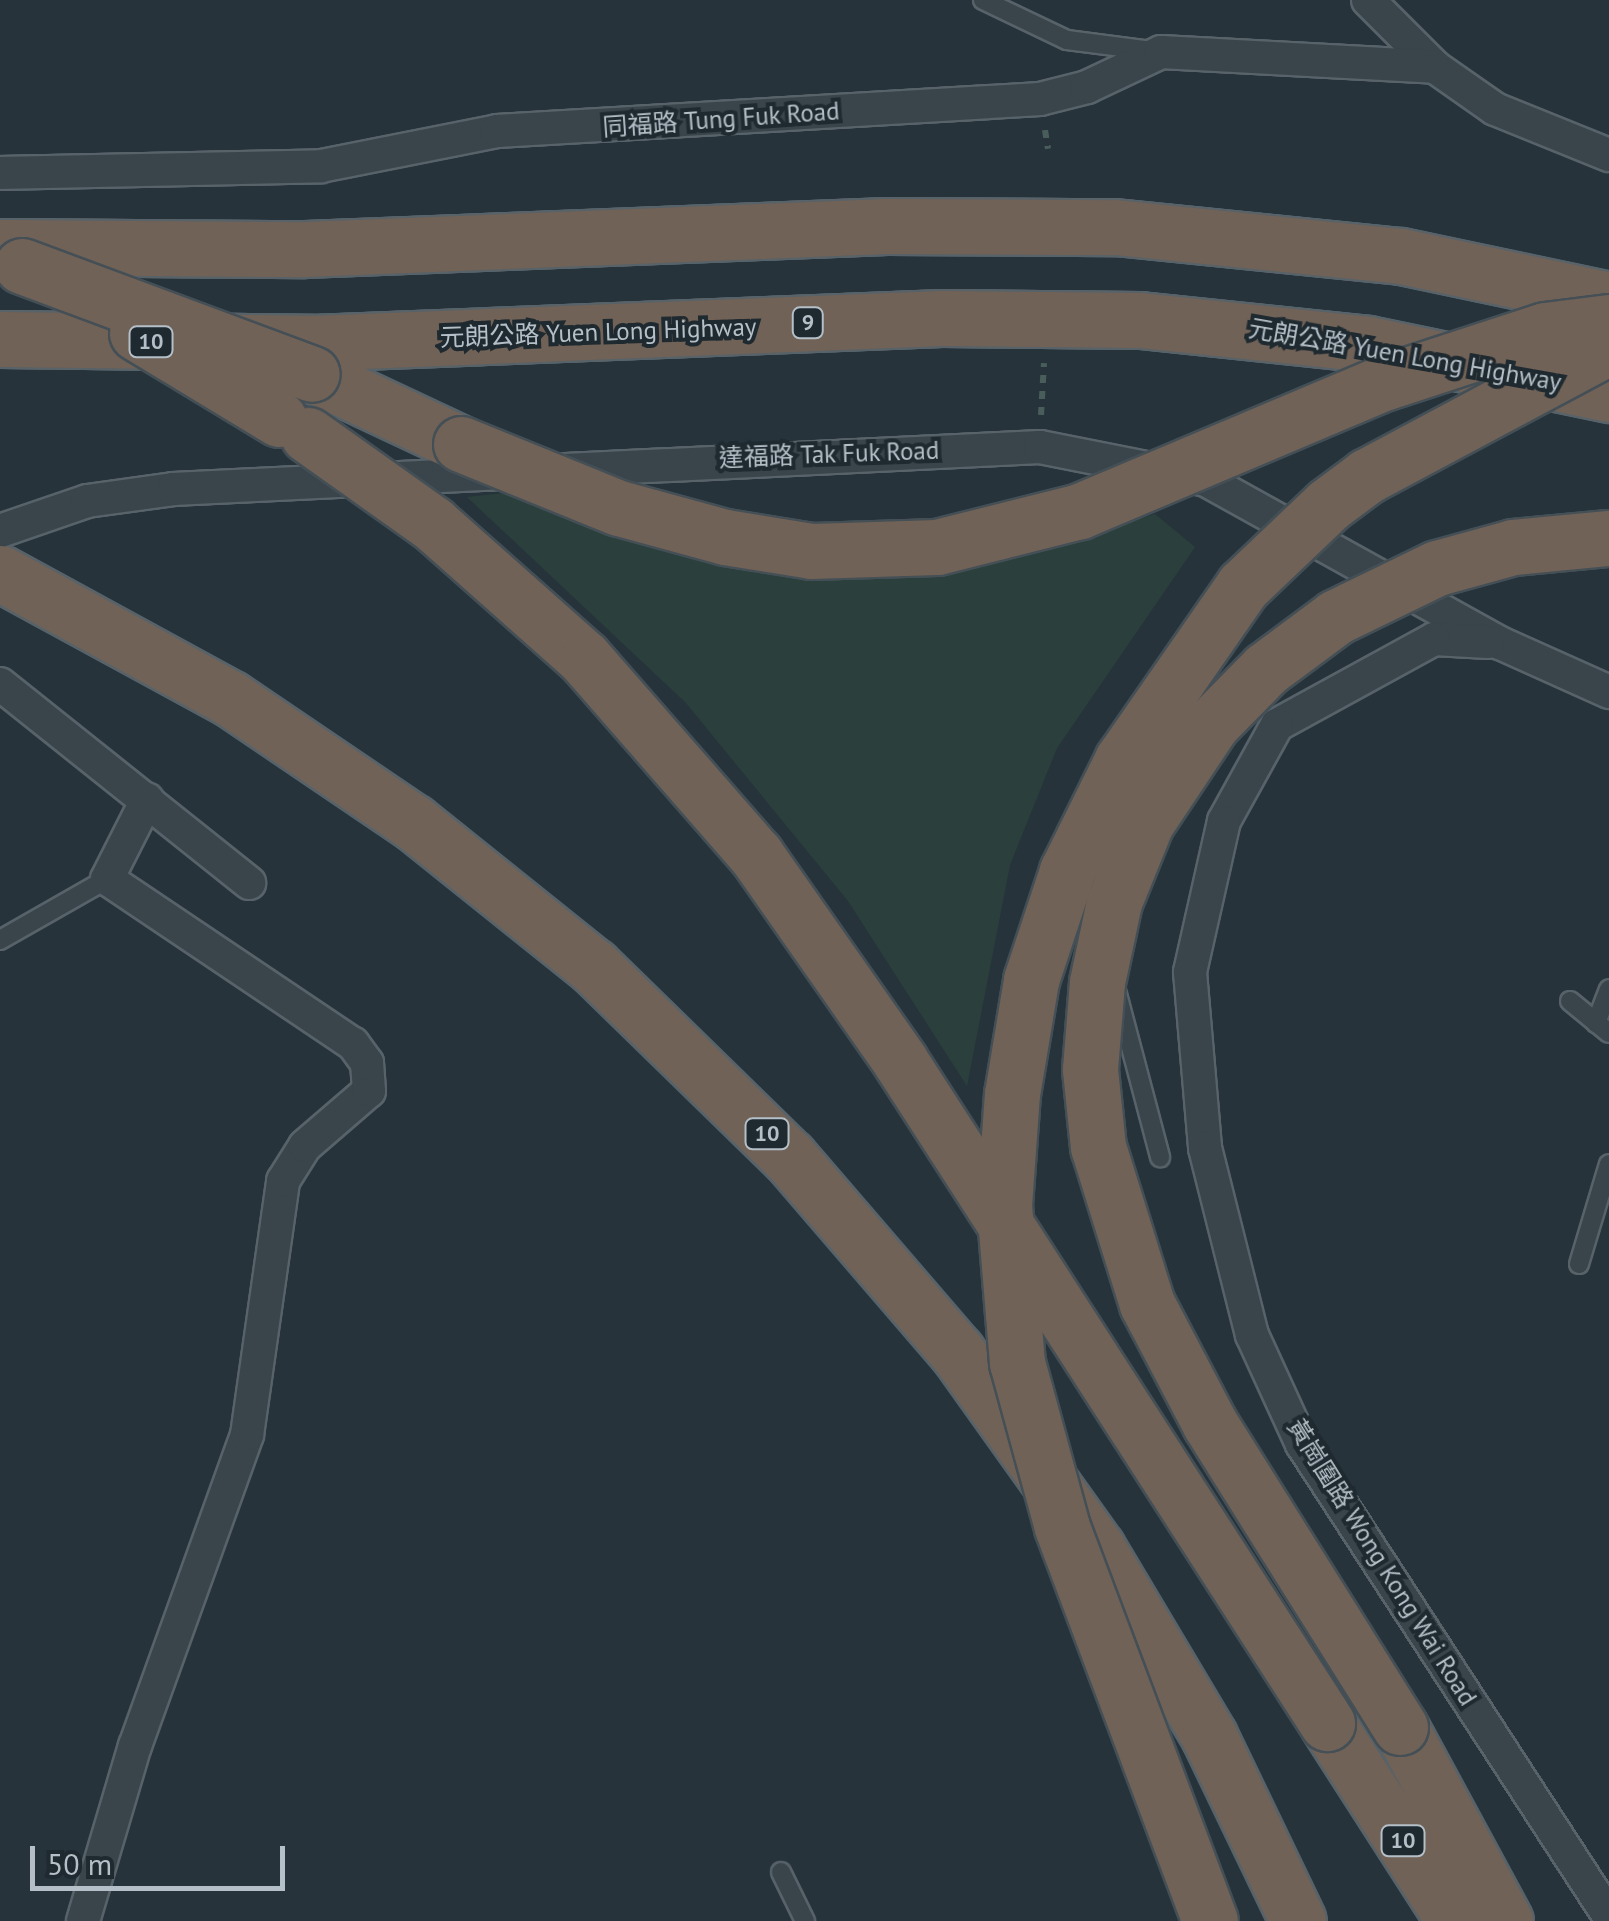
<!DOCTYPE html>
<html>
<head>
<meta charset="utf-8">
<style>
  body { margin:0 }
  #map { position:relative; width:1609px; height:1921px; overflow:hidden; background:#26333b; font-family:"PT Sans","Noto Sans TC",sans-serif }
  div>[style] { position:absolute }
  .green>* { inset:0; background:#2b403c }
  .path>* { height:6px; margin-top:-3px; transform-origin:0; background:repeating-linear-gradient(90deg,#495d5b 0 8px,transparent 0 16px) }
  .roads { filter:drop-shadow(2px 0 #576269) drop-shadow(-2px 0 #576269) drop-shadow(0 2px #576269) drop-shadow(0 -2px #576269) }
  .service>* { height:18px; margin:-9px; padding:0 9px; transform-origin:9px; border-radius:9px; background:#39444b }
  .minor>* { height:32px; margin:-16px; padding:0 16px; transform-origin:16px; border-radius:16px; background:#39444b }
  .motorway>* { height:55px; margin:-27.5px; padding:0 27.5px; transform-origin:27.5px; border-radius:27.5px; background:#716257 }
  .bridges { filter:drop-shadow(2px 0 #444f56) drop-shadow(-2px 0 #444f56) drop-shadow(0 2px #444f56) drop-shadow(0 -2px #444f56) }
  .motorway-bridge>* { height:55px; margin:-27.5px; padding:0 27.5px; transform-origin:27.5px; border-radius:27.5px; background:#716257 }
  span { translate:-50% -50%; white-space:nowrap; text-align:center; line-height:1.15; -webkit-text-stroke:8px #1e2930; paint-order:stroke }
  .shield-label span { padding:2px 8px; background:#1e2930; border:2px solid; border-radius:8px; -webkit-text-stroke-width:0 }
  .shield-label { font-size:22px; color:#b5bfc7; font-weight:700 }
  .street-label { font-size:25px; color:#b5bfc7 }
  .scale { position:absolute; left:30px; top:1846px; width:255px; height:45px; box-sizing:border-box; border:5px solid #b5bfc7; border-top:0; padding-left:12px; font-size:30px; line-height:35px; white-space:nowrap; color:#b5bfc7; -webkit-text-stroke:8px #1e2930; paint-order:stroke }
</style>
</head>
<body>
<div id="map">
  <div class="green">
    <i style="clip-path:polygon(525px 491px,603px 528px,689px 557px,797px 575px,1084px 537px,1155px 514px,1195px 547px,1057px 748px,1010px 865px,967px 1086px,848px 901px,686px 703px,467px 497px)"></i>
  </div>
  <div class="path">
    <i style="left:1045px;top:130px;width:19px;rotate:81deg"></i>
    <i style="left:1041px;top:415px;width:52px;rotate:-86.7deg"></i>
  </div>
  <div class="roads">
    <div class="service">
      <i style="left:983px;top:0;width:93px;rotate:25.5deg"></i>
      <i style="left:1067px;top:40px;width:87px;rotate:7.3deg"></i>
      <i style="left:0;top:940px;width:123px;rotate:-29.7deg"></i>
      <i style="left:1117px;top:994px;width:169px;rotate:75.2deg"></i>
      <i style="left:1570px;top:1001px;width:50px;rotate:39.4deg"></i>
      <i style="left:1596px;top:1023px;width:36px;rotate:-69deg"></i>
      <i style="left:1579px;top:1264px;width:104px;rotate:-73.3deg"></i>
      <i style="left:781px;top:1872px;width:55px;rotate:63.9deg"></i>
    </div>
    <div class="minor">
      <i style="left:1368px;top:0;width:95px;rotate:45deg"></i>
      <i style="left:1435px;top:67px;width:73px;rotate:35deg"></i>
      <i style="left:1495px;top:109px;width:123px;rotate:22deg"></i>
      <i style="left:0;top:173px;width:321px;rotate:-1.2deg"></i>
      <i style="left:321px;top:166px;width:179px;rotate:-11.2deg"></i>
      <i style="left:497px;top:131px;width:544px;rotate:-3.37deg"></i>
      <i style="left:1040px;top:99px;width:49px;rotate:-14.3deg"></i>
      <i style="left:1087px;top:87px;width:82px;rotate:-25.3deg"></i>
      <i style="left:1161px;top:52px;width:274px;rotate:3.1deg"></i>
      <i style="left:0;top:531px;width:92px;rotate:-19deg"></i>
      <i style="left:87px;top:501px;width:87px;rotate:-7.9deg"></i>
      <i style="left:173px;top:489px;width:868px;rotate:-2.77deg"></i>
      <i style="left:1040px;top:447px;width:169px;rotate:11.2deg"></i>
      <i style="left:1206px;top:480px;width:336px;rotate:29deg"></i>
      <i style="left:1500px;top:643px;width:120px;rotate:24.2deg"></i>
      <i style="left:1488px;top:642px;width:54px;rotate:-176.8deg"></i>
      <i style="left:1434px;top:639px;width:179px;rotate:151.3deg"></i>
      <i style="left:1277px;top:725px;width:110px;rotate:118.9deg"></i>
      <i style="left:1224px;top:821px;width:155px;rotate:102.7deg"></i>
      <i style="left:1190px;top:972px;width:177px;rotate:85.1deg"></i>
      <i style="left:1205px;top:1148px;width:193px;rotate:75.9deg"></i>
      <i style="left:1252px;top:1335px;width:120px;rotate:65.4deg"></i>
      <i style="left:1302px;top:1444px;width:563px;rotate:56.96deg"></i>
      <i style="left:0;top:684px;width:319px;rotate:38.6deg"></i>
      <i style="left:83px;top:1921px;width:183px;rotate:-73.5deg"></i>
      <i style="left:135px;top:1746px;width:331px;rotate:-70.2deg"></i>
      <i style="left:247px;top:1435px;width:257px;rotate:-81.9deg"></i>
      <i style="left:283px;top:1181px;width:41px;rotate:-57.8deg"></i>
      <i style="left:305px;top:1146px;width:84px;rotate:-40.7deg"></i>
      <i style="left:369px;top:1091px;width:28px;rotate:-94deg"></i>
      <i style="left:367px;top:1063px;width:24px;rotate:-126deg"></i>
      <i style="left:353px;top:1044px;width:296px;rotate:-146.1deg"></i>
      <i style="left:107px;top:879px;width:89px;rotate:-63.1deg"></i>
    </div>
    <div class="motorway">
      <i style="left:0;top:247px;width:305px;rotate:0.4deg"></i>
      <i style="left:305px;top:249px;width:582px;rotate:-2.26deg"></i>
      <i style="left:887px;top:226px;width:228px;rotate:0.3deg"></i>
      <i style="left:1115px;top:227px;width:287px;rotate:5.8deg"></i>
      <i style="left:1401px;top:256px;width:213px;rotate:11.9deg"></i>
      <i style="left:0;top:339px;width:312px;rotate:0.7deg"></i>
      <i style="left:312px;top:343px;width:630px;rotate:-2.27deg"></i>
      <i style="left:942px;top:318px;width:198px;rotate:0.6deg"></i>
      <i style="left:1140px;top:320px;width:229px;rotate:6deg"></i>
      <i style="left:1368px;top:344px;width:246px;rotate:11.7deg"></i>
      <i style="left:312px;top:374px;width:165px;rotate:25.2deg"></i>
      <i style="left:0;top:573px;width:263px;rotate:28.6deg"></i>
      <i style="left:231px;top:699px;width:220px;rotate:34.1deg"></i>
      <i style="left:413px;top:822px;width:231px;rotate:38.7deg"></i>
      <i style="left:593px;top:966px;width:274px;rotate:44.3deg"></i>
      <i style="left:789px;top:1157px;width:257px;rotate:49.3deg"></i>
      <i style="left:957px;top:1352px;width:241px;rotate:54.5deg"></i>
      <i style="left:1097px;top:1548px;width:219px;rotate:59.2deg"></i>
      <i style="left:1209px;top:1736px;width:205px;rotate:64.3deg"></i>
      <i style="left:1327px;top:1723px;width:235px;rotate:57.3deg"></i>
      <i style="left:1400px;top:1727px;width:221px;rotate:61.6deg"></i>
    </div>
  </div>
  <div class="bridges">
    <div class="motorway-bridge">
      <i style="left:22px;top:266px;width:309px;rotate:20.4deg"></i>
      <i style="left:137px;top:333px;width:166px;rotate:31.2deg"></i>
      <i style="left:308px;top:435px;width:152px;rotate:35.4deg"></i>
      <i style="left:432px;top:523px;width:203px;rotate:41.6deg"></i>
      <i style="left:584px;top:658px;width:262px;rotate:48.9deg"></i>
      <i style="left:756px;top:855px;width:251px;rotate:55deg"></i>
      <i style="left:900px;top:1061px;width:788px;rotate:57.18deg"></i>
      <i style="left:461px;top:444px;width:170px;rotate:22.1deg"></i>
      <i style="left:619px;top:508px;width:110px;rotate:15.3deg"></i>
      <i style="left:725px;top:537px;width:87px;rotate:9.2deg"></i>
      <i style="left:811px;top:551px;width:126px;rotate:-1.8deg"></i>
      <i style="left:937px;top:547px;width:147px;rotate:-14.1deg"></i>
      <i style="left:1080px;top:511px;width:329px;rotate:-22.9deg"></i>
      <i style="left:1383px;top:383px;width:170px;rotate:-18.1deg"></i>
      <i style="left:1545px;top:330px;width:64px;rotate:-7.1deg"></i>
      <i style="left:1400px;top:1727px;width:358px;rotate:-122.1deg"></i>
      <i style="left:1210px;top:1424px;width:136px;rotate:-117.7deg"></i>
      <i style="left:1147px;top:1304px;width:164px;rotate:-107.3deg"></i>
      <i style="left:1098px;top:1147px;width:78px;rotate:-95.9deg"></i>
      <i style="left:1090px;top:1069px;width:87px;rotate:-85.4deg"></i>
      <i style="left:1097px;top:982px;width:82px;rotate:-78deg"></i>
      <i style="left:1114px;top:902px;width:85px;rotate:-67.9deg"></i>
      <i style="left:1146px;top:823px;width:119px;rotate:-56.3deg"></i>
      <i style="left:1212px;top:724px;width:77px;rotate:-45.5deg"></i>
      <i style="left:1266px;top:669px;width:87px;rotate:-36.6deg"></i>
      <i style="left:1336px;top:617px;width:112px;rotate:-25.9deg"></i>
      <i style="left:1437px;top:568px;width:79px;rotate:-15.4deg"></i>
      <i style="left:1513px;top:547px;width:96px;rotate:-5.4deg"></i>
      <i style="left:1210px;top:1921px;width:421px;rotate:-110.6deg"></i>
      <i style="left:1062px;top:1527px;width:170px;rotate:-105.3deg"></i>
      <i style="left:1017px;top:1363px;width:159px;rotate:-94.7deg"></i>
      <i style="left:1004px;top:1205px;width:111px;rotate:-85.9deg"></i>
      <i style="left:1012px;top:1094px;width:116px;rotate:-80.5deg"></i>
      <i style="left:1031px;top:980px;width:115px;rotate:-71.7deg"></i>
      <i style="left:1067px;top:871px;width:124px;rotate:-63.6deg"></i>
      <i style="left:1122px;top:760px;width:212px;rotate:-55.2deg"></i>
      <i style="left:1243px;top:586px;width:117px;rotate:-43.6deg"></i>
      <i style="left:1328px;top:505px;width:49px;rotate:-36.6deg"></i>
      <i style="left:1367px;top:476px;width:274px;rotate:-28.1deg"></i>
    </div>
  </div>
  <div class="shield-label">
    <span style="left:808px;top:323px">9</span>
    <span style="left:151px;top:342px">10</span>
    <span style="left:767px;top:1134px">10</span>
    <span style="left:1403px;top:1841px">10</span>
  </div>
  <div class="street-label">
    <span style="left:721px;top:119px;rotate:-4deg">同福路 Tung Fuk Road</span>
    <span style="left:598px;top:332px;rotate:-2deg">元朗公路 Yuen Long Highway</span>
    <span style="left:1405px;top:355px;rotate:10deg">元朗公路 Yuen Long Highway</span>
    <span style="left:829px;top:454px;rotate:-2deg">達福路 Tak Fuk Road</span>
    <span style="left:1382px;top:1562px;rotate:58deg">黃崗圍路 Wong Kong Wai Road</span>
  </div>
  <div class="scale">50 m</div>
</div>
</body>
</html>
